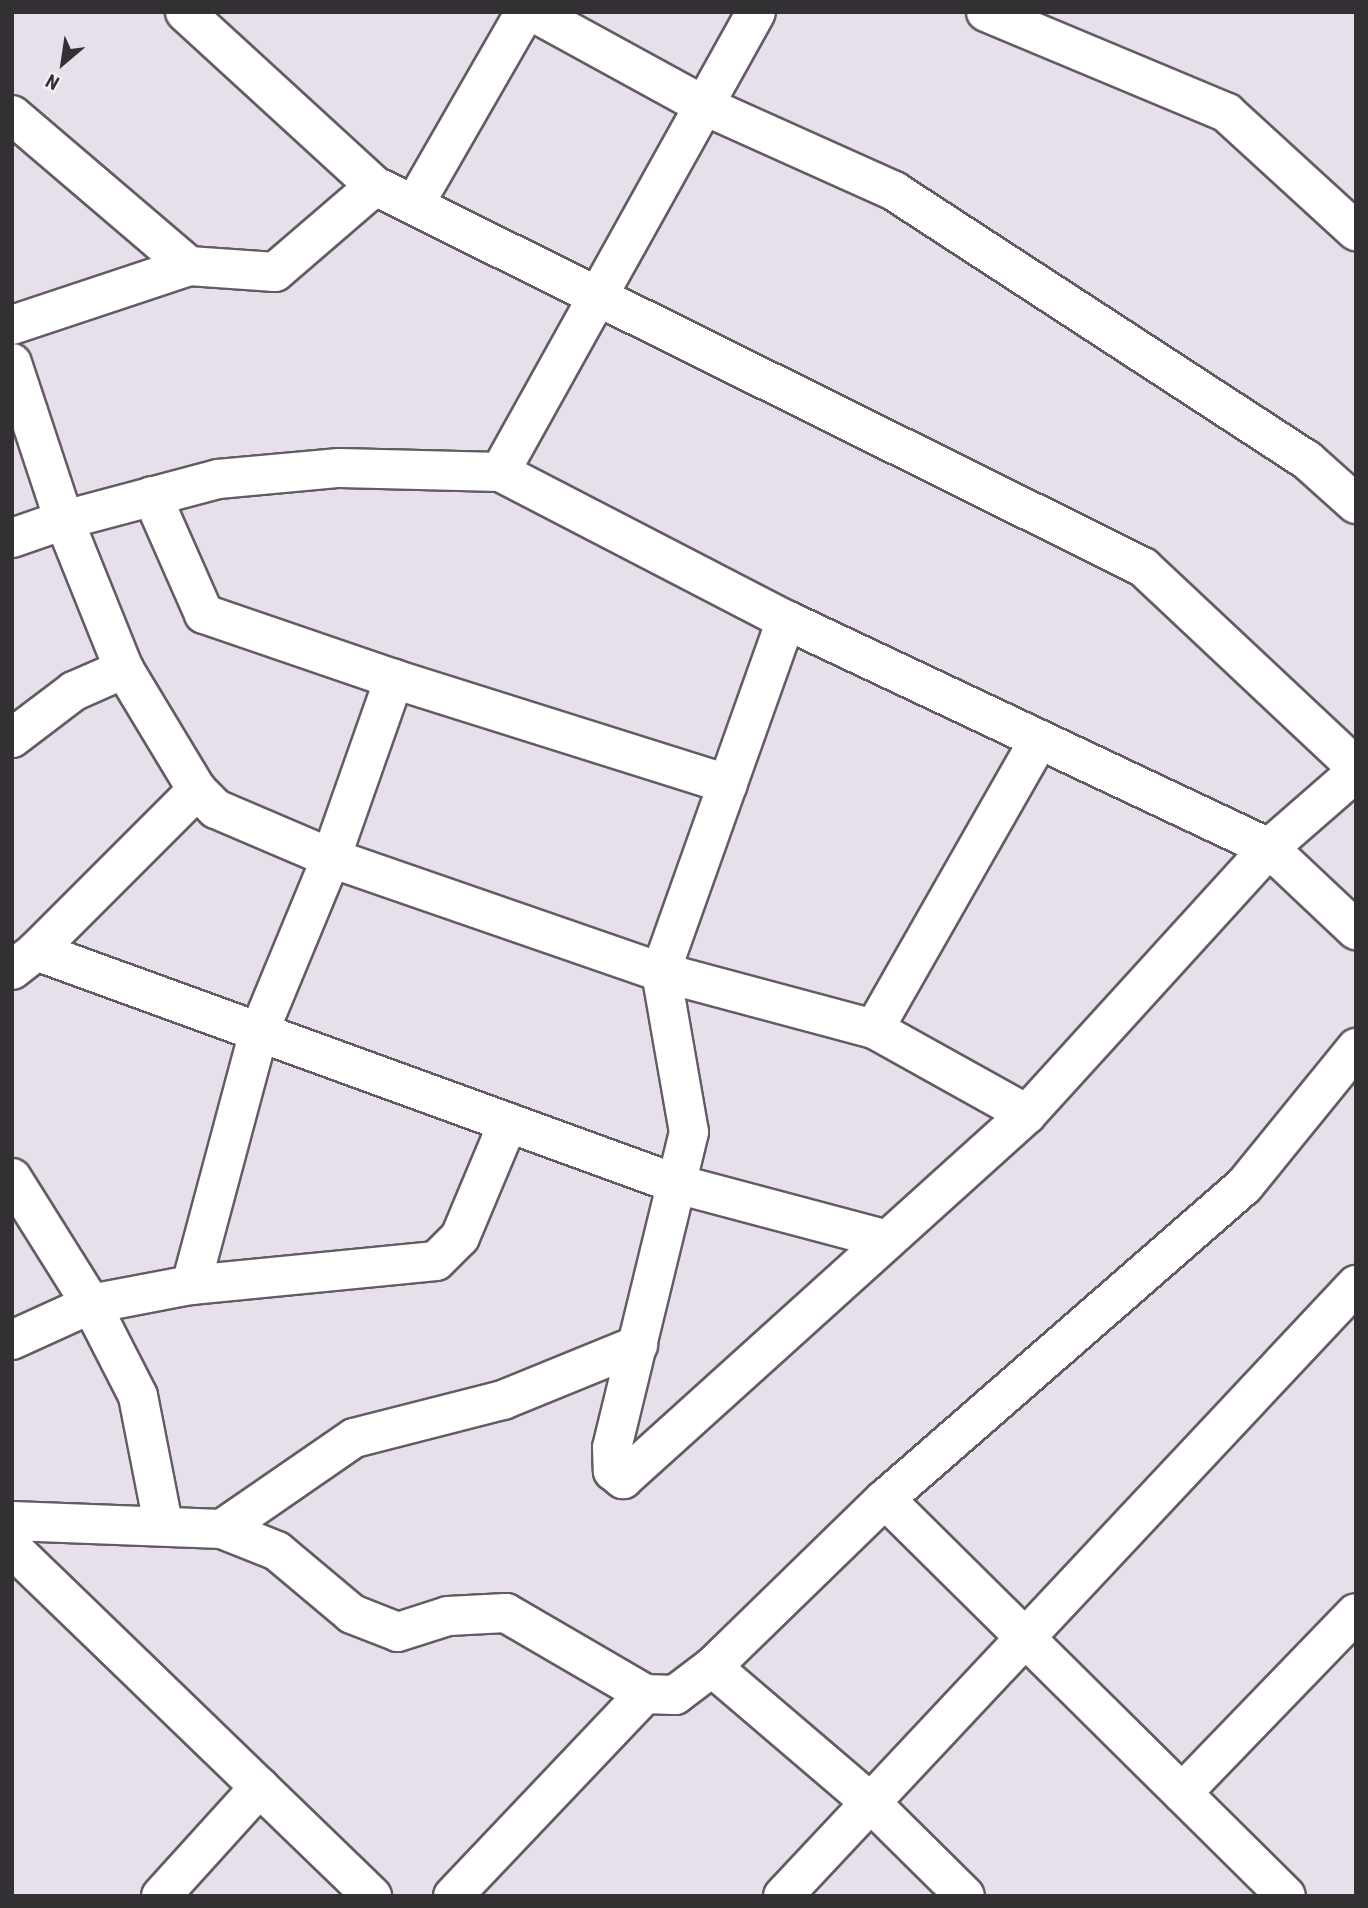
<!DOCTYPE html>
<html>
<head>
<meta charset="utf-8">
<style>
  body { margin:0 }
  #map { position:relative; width:1368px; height:1908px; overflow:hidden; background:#e7dfe9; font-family:"Roboto Condensed",sans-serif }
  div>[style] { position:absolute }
  .roads { filter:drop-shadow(2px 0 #645c65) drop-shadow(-2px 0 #645c65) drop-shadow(0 2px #645c65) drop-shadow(0 -2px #645c65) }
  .minor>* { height:38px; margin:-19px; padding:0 19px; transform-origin:19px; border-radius:19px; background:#fff }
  span { translate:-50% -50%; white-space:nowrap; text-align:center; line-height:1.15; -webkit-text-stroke:6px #f5ecf6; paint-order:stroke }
  .frame { position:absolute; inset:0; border:14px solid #333034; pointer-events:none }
  .north { position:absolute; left:28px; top:28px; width:70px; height:70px; -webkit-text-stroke:5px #f5ecf6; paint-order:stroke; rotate:209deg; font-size:19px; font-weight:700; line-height:28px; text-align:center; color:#333034 }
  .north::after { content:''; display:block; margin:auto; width:24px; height:32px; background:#333034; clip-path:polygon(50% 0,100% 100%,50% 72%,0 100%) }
</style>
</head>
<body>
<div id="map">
  <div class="roads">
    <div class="minor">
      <i style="left:185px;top:12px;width:258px;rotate:42.5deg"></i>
      <i style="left:375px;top:186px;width:857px;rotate:26.39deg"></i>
      <i style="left:1143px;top:567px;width:292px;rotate:43.2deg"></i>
      <i style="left:533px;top:12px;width:196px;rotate:28.7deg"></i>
      <i style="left:705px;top:106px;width:207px;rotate:24.2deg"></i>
      <i style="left:894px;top:191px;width:493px;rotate:33.1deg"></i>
      <i style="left:1307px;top:460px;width:66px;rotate:41.9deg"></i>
      <i style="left:986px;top:12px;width:261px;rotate:22.7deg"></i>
      <i style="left:1227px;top:113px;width:175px;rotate:42.5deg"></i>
      <i style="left:12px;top:115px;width:233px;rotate:40.5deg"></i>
      <i style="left:414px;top:205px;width:223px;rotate:-60.1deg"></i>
      <i style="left:12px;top:325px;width:187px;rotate:-18.4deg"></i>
      <i style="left:189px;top:266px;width:86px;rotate:4deg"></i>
      <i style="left:275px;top:272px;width:132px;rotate:-40.7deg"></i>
      <i style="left:12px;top:363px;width:165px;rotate:71.7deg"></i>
      <i style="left:64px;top:520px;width:161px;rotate:68.1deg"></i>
      <i style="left:124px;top:669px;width:141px;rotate:58.9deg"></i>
      <i style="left:197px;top:790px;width:27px;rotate:45deg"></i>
      <i style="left:216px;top:809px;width:125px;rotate:23.1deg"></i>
      <i style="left:331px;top:858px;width:349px;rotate:19.1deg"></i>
      <i style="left:661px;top:972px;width:220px;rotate:15deg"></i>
      <i style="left:874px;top:1029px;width:331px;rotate:-60.3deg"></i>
      <i style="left:500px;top:472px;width:526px;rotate:-60.9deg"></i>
      <i style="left:152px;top:496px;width:129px;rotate:66.2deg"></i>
      <i style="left:204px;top:614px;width:201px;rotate:18.9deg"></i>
      <i style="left:394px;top:679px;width:350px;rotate:17.5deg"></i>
      <i style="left:12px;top:538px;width:55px;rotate:-19.1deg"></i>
      <i style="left:64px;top:520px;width:159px;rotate:-14.9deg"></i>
      <i style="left:218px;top:479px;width:122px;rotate:-5.2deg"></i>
      <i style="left:340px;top:468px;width:160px;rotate:1.4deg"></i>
      <i style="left:500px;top:472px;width:322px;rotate:27.4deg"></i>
      <i style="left:786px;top:620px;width:534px;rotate:25.27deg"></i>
      <i style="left:1269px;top:848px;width:120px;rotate:43.3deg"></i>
      <i style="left:786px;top:620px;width:374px;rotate:109.6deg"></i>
      <i style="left:661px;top:972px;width:162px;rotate:80.1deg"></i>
      <i style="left:689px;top:1132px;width:325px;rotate:103.7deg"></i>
      <i style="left:612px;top:1448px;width:23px;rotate:88deg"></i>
      <i style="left:613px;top:1471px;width:13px;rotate:39deg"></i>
      <i style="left:623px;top:1479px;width:544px;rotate:-42.1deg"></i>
      <i style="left:1027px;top:1114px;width:360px;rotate:-47.7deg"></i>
      <i style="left:1269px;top:848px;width:116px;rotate:-41.1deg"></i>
      <i style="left:12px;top:738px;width:78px;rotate:-37.2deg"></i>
      <i style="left:74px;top:691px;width:55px;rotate:-23.7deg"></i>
      <i style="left:36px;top:951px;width:228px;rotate:-45deg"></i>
      <i style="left:12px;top:970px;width:31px;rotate:-38deg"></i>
      <i style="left:36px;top:951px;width:682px;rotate:19.98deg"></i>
      <i style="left:677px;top:1184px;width:217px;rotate:14.9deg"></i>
      <i style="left:874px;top:1029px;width:175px;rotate:29.1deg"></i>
      <i style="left:12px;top:1178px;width:149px;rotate:57.9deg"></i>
      <i style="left:91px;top:1304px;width:103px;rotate:62.9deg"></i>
      <i style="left:138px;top:1396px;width:129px;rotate:78.9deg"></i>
      <i style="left:191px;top:1285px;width:262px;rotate:-75deg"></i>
      <i style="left:259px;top:1032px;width:188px;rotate:-67.5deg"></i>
      <i style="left:331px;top:858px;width:190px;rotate:-70.6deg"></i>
      <i style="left:12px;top:1340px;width:87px;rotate:-24.5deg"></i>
      <i style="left:91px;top:1304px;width:102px;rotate:-10.8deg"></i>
      <i style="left:191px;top:1285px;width:246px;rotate:-5.6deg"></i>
      <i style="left:436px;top:1261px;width:34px;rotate:-45deg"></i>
      <i style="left:460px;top:1237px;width:124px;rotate:-67.2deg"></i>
      <i style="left:885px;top:1499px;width:564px;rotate:44.71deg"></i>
      <i style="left:12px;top:1521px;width:210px;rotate:2.2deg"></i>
      <i style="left:222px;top:1529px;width:59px;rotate:21.8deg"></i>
      <i style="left:277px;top:1551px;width:98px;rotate:40deg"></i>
      <i style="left:352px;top:1614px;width:49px;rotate:21.4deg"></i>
      <i style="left:398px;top:1632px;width:52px;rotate:-17.7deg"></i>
      <i style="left:448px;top:1616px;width:58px;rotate:-3deg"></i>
      <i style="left:506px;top:1613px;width:161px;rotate:30.2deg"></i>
      <i style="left:645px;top:1694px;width:30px;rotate:2deg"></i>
      <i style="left:675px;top:1695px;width:46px;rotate:-37.1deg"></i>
      <i style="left:712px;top:1667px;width:241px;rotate:-44.2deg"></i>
      <i style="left:885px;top:1499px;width:476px;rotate:-41.1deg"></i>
      <i style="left:1244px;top:1186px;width:178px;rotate:-50.9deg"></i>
      <i style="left:222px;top:1529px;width:160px;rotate:-34.6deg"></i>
      <i style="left:354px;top:1438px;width:154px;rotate:-14.3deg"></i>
      <i style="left:503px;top:1400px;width:146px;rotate:-22.2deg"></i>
      <i style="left:12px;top:1548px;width:501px;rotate:44.03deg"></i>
      <i style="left:712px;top:1667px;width:209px;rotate:40.5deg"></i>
      <i style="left:871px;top:1803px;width:132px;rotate:44.7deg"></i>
      <i style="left:1182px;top:1793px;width:250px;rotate:-46deg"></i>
      <i style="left:161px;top:1896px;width:147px;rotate:-47.8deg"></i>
      <i style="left:453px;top:1896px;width:279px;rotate:-46.5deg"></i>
      <i style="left:783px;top:1896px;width:838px;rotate:-46.84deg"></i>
    </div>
  </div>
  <div class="frame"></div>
  <div class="north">N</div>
</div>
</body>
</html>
